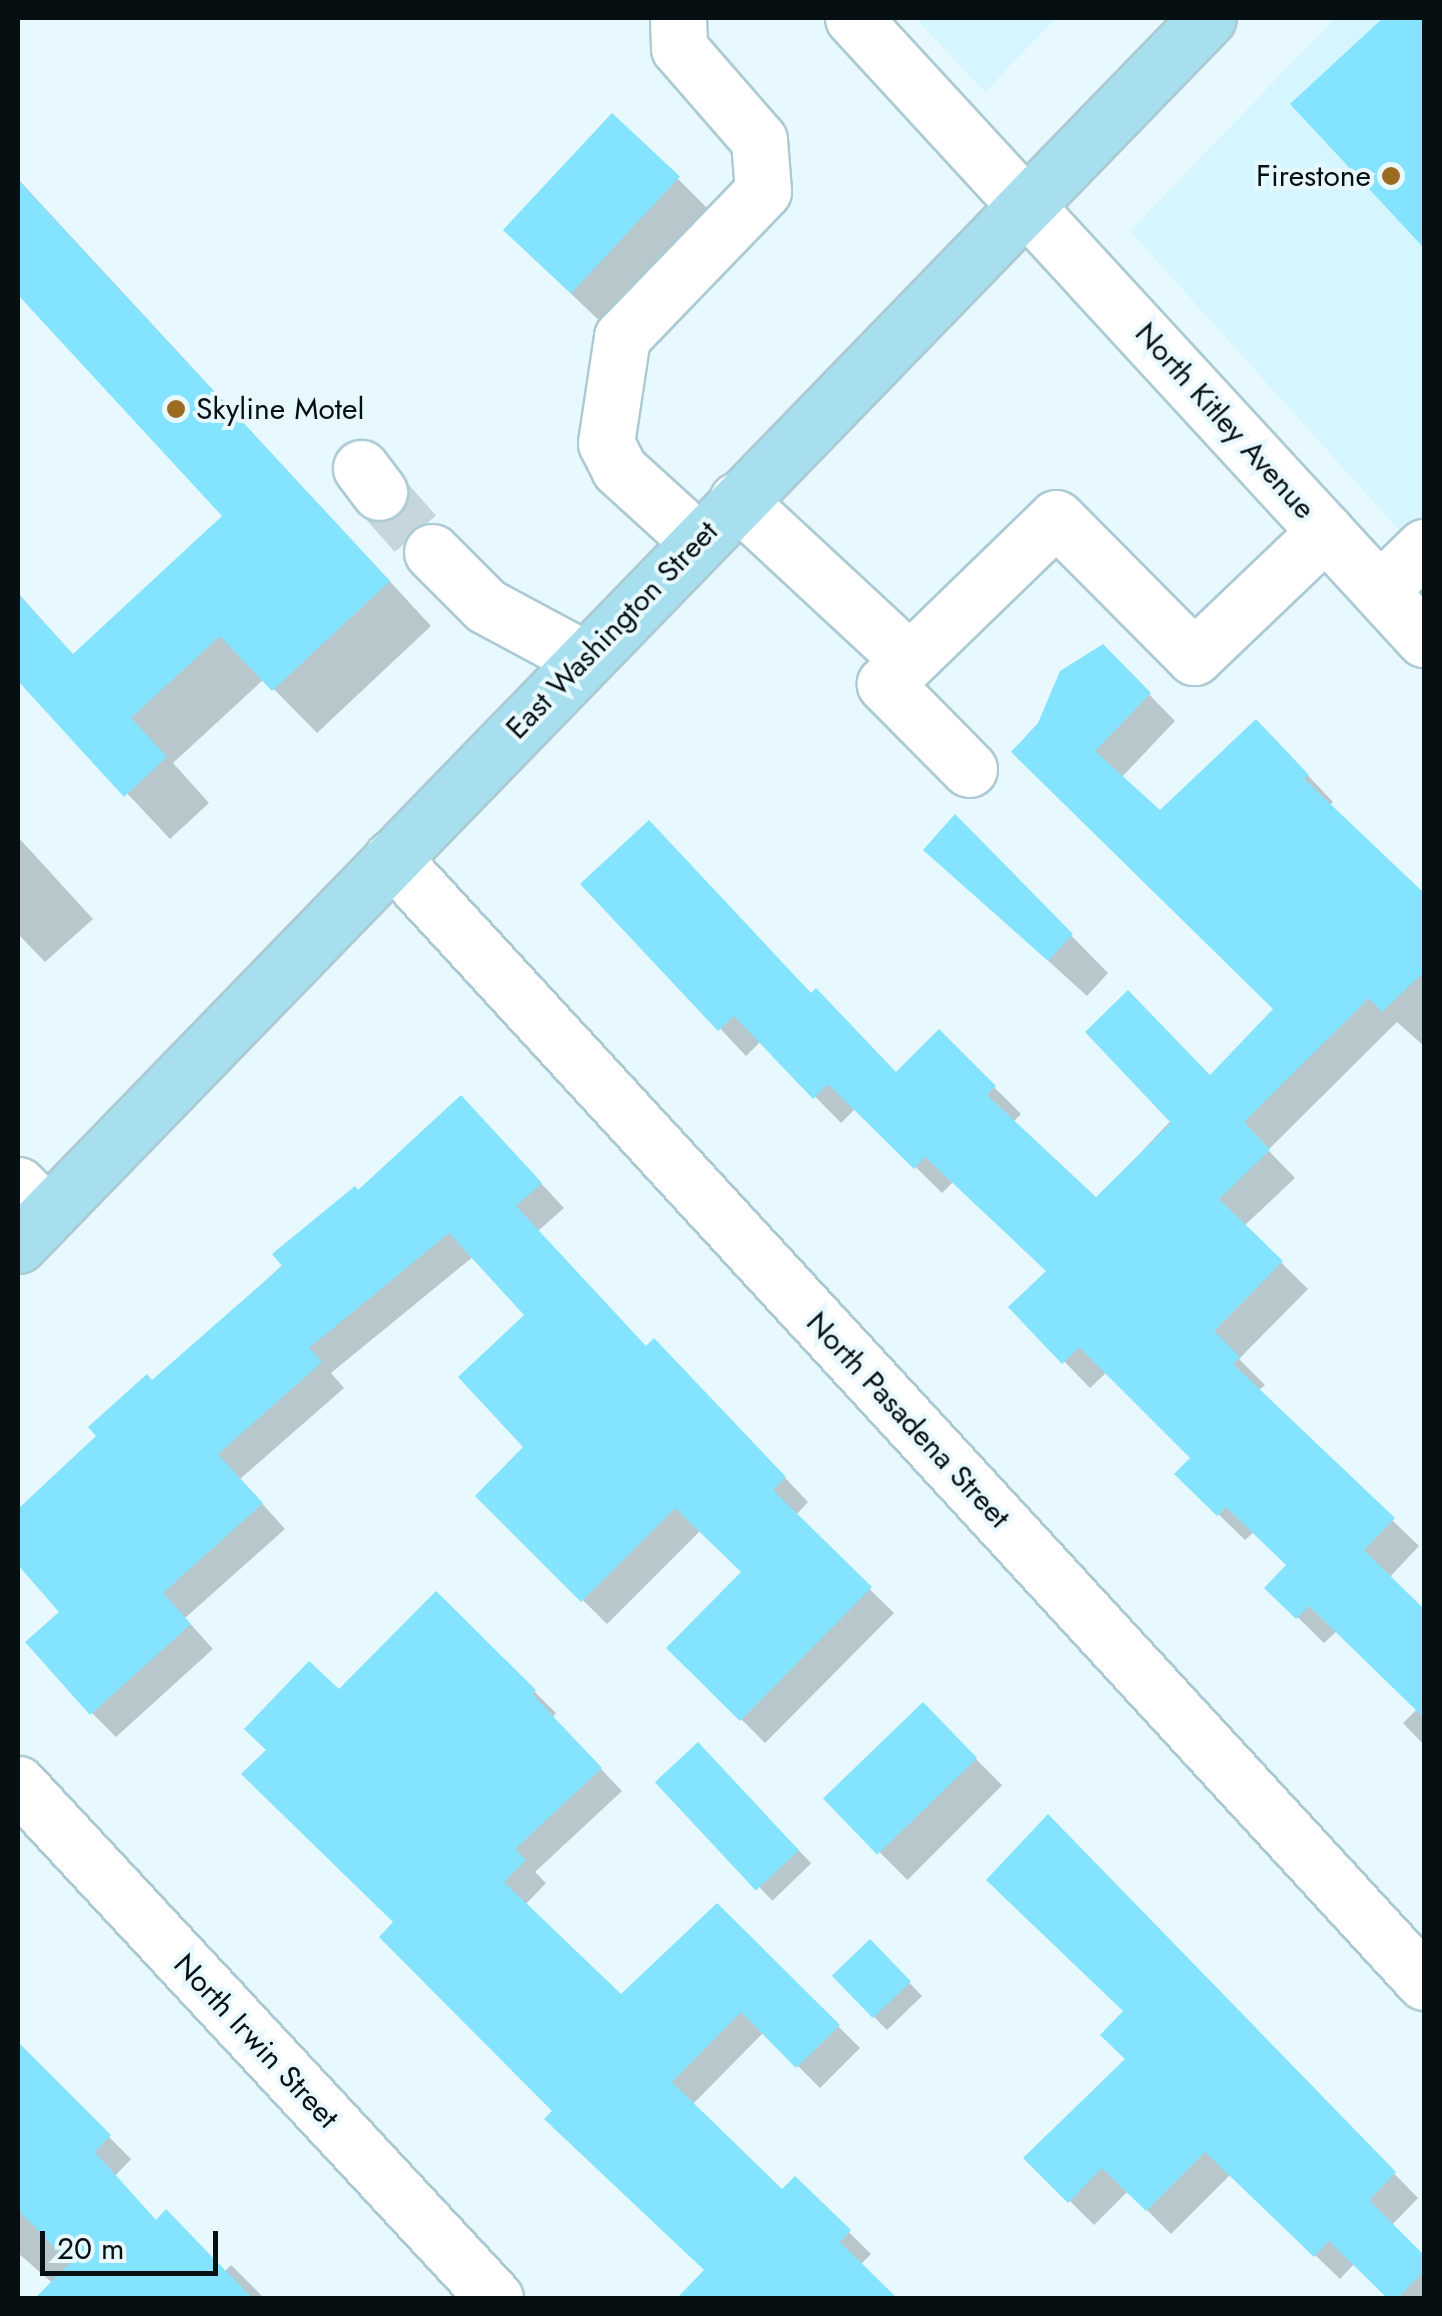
<!DOCTYPE html>
<html>
<head>
<meta charset="utf-8">
<style>
  body { margin:0 }
  #map { position:relative; width:1442px; height:2316px; overflow:hidden; background:#e7f9ff; font-family:Jost,sans-serif }
  div>[style] { position:absolute }
  .built>* { inset:0; background:#d5f5ff }
  .shadow>* { inset:0; background:#0003; transform-origin:0 0 }
  .building>* { inset:0; background:#84e3ff; transform-origin:0 0 }
  .minor-tunnel>* { height:55px; margin-top:-27.5px; transform-origin:0; background:repeating-linear-gradient(90deg,#c5d6dc 0 55px,transparent 0 83px) }
  .roads { filter:drop-shadow(2px 0 #accad3) drop-shadow(-2px 0 #accad3) drop-shadow(0 2px #accad3) drop-shadow(0 -2px #accad3) }
  .minor>* { height:55px; margin:-27.5px; padding:0 27.5px; transform-origin:27.5px; border-radius:27.5px; background:#fff }
  .major>* { height:55px; margin:-27.5px; padding:0 27.5px; transform-origin:27.5px; border-radius:27.5px; background:#a7dfef }
  .dots>* { width:28px; height:28px; translate:-50% -50%; box-sizing:border-box; border:5px solid #e7f9ff; border-radius:50% }
  span { translate:-50% -50%; white-space:nowrap; text-align:center; line-height:1.15; -webkit-text-stroke:8px #e7f9ff; paint-order:stroke }
  .poi-label { font-size:30px; color:#061013 }
  .right { translate:-100% -50%; text-align:right }
  .left { translate:0 -50%; text-align:left }
  .street-label { font-size:30px; color:#061013 }
  .frame { position:absolute; inset:0; border:20px solid #061013; pointer-events:none }
  .scale { position:absolute; left:40px; top:2231px; width:178px; height:45px; box-sizing:border-box; border:5px solid #061013; border-top:0; padding-left:12px; font-size:30px; line-height:35px; white-space:nowrap; color:#061013; -webkit-text-stroke:8px #e7f9ff; paint-order:stroke }
</style>
</head>
<body>
<div id="map">
  <div class="built">
    <i style="clip-path:polygon(915px 18px,1056px 18px,985px 92px)"></i>
    <i style="clip-path:polygon(1335px 18px,1424px 18px,1424px 541px,1397px 528px,1130px 231px)"></i>
  </div>
  <div class="shadow">
    <i style="clip-path:polygon(1387px 18px,1424px 18px,1424px 244px,1294px 104px)"></i>
    <i style="clip-path:polygon(18px 179px,431px 626px,317px 733px,264px 679px,173px 763px,209px 803px,170px 839px,18px 677px,18px 593px,74px 656px,225px 516px,18px 291px)"></i>
    <i style="clip-path:polygon(678px 179px,715px 216px,607px 328px,541px 265px)"></i>
    <i style="clip-path:polygon(1103px 647px,1175px 721px,1121px 778px,1160px 813px,1283px 749px,1333px 802px,1329px 806px,1424px 900px,1424px 1046px,1397px 1022px,1268px 1150px,1295px 1178px,1244px 1226px,1308px 1289px,1239px 1359px,1265px 1385px,1258px 1391px,1419px 1546px,1389px 1578px,1424px 1613px,1424px 1745px,1403px 1723px,1417px 1709px,1337px 1631px,1324px 1643px,1268px 1588px,1289px 1566px,1254px 1532px,1245px 1540px,1177px 1474px,1193px 1458px,1107px 1372px,1090px 1388px,1012px 1307px,1049px 1271px,953px 1182px,942px 1193px,856px 1108px,841px 1123px,761px 1041px,746px 1056px,584px 884px,811px 996px,896px 1075px,939px 1032px,1021px 1114px,1013px 1122px,1096px 1200px,1276px 1009px,1014px 752px)"></i>
    <i style="clip-path:polygon(956px 818px,1108px 973px,1087px 996px,926px 850px)"></i>
    <i style="clip-path:polygon(18px 837px,93px 919px,45px 962px,18px 934px)"></i>
    <i style="clip-path:polygon(485px 1123px,564px 1208px,538px 1231px,646px 1348px,678px 1365px,808px 1502px,795px 1516px,894px 1613px,765px 1743px,670px 1648px,744px 1573px,701px 1530px,607px 1624px,478px 1496px,526px 1447px,528px 1315px,474px 1256px,331px 1373px,344px 1388px,240px 1479px,285px 1529px,185px 1618px,213px 1649px,116px 1737px,92px 1713px,63px 1612px,18px 1562px,18px 1513px,359px 1193px)"></i>
    <i style="clip-path:polygon(436px 1594px,556px 1713px,552px 1718px,622px 1791px,535px 1872px,546px 1883px,525px 1905px,621px 1997px,717px 1906px,860px 2048px,820px 2088px,764px 2032px,692px 2105px,782px 2193px,795px 2179px,871px 2254px,860px 2265px,893px 2298px,693px 2298px,687px 2292px,707px 2271px,556px 2111px,396px 1922px,339px 1693px)"></i>
    <i style="left:923px;top:1706px;width:112px;height:134px;rotate:45deg"></i>
    <i style="left:698px;top:1746px;width:163px;height:54px;rotate:46deg"></i>
    <i style="clip-path:polygon(1048px 1818px,1418px 2198px,1391px 2226px,1424px 2259px,1424px 2298px,1390px 2298px,1355px 2263px,1340px 2279px,1231px 2174px,1171px 2234px,1128px 2191px,1094px 2225px,1027px 2158px,1128px 2060px,1126px 2012px)"></i>
    <i style="left:870px;top:1942px;width:75px;height:49px;rotate:46deg"></i>
    <i style="clip-path:polygon(18px 2046px,131px 2159px,115px 2176px,157px 2222px,224px 2272px,231px 2265px,264px 2298px,60px 2298px,65px 2294px,18px 2253px)"></i>
  </div>
  <div class="building">
    <i style="clip-path:polygon(1383px 18px,1424px 18px,1424px 248px,1290px 104px)"></i>
    <i style="left:612px;top:113px;width:93px;height:160px;rotate:43deg"></i>
    <i style="clip-path:polygon(18px 180px,390px 581px,272px 691px,220px 636px,131px 718px,167px 757px,124px 797px,18px 681px,18px 594px,73px 654px,222px 516px,18px 295px)"></i>
    <i style="clip-path:polygon(1103px 644px,1151px 693px,1095px 751px,1160px 810px,1256px 719px,1309px 775px,1304px 779px,1424px 893px,1424px 972px,1382px 1012px,1369px 998px,1244px 1122px,1270px 1150px,1219px 1199px,1283px 1261px,1214px 1331px,1240px 1357px,1233px 1364px,1395px 1518px,1364px 1550px,1424px 1609px,1424px 1718px,1309px 1606px,1296px 1619px,1264px 1588px,1286px 1565px,1226px 1507px,1217px 1516px,1174px 1474px,1190px 1458px,1079px 1347px,1062px 1364px,1008px 1307px,1046px 1271px,925px 1157px,914px 1169px,828px 1084px,813px 1099px,734px 1016px,718px 1031px,580px 884px,649px 820px,811px 993px,816px 988px,896px 1072px,939px 1029px,996px 1086px,987px 1095px,1096px 1197px,1171px 1123px,1085px 1032px,1128px 990px,1210px 1075px,1273px 1009px,1011px 752px,1038px 723px,1060px 671px)"></i>
    <i style="clip-path:polygon(955px 814px,1073px 934px,1048px 961px,923px 850px)"></i>
    <i style="clip-path:polygon(461px 1095px,542px 1183px,516px 1206px,646px 1346px,654px 1338px,786px 1477px,773px 1490px,872px 1587px,740px 1721px,666px 1648px,741px 1572px,675px 1508px,581px 1602px,475px 1496px,523px 1447px,458px 1377px,524px 1315px,449px 1233px,309px 1348px,322px 1362px,218px 1454px,263px 1503px,163px 1593px,191px 1624px,90px 1715px,25px 1642px,59px 1612px,18px 1565px,18px 1509px,96px 1436px,88px 1427px,147px 1374px,152px 1380px,282px 1266px,272px 1254px,355px 1186px,358px 1190px)"></i>
    <i style="clip-path:polygon(436px 1591px,536px 1690px,532px 1694px,602px 1768px,515px 1849px,526px 1860px,504px 1882px,621px 1994px,717px 1903px,840px 2025px,796px 2068px,741px 2012px,672px 2082px,782px 2189px,795px 2176px,851px 2230px,840px 2242px,897px 2298px,677px 2298px,704px 2270px,544px 2119px,552px 2111px,379px 1937px,393px 1922px,241px 1774px,266px 1750px,244px 1729px,309px 1661px,339px 1689px)"></i>
    <i style="left:923px;top:1702px;width:78px;height:139px;rotate:46deg"></i>
    <i style="left:698px;top:1742px;width:148px;height:59px;rotate:47deg"></i>
    <i style="clip-path:polygon(1048px 1814px,1396px 2172px,1369px 2200px,1424px 2255px,1424px 2271px,1398px 2298px,1387px 2298px,1329px 2241px,1314px 2257px,1205px 2152px,1146px 2211px,1102px 2168px,1068px 2203px,1023px 2158px,1125px 2059px,1100px 2035px,1123px 2011px,986px 1880px)"></i>
    <i style="left:870px;top:1939px;width:59px;height:53px;rotate:46deg"></i>
    <i style="clip-path:polygon(18px 2042px,111px 2135px,95px 2152px,156px 2220px,166px 2209px,252px 2298px,35px 2298px,70px 2263px,18px 2210px)"></i>
  </div>
  <div class="minor-tunnel">
    <i style="left:379px;top:492px;width:80px;rotate:48.5deg"></i>
  </div>
  <div class="roads">
    <div class="minor">
      <i style="left:678px;top:18px;width:30px;rotate:88deg"></i>
      <i style="left:679px;top:48px;width:122px;rotate:49deg"></i>
      <i style="left:759px;top:140px;width:51px;rotate:85.5deg"></i>
      <i style="left:763px;top:191px;width:203px;rotate:134deg"></i>
      <i style="left:622px;top:337px;width:107px;rotate:98.6deg"></i>
      <i style="left:606px;top:443px;width:29px;rotate:63deg"></i>
      <i style="left:619px;top:469px;width:107px;rotate:42.3deg"></i>
      <i style="left:853px;top:18px;width:844px;rotate:47.4deg"></i>
      <i style="left:361px;top:468px;width:30px;rotate:53deg"></i>
      <i style="left:737px;top:500px;width:235px;rotate:42.9deg"></i>
      <i style="left:432px;top:552px;width:76px;rotate:45deg"></i>
      <i style="left:486px;top:606px;width:112px;rotate:28.2deg"></i>
      <i style="left:1380px;top:590px;width:62px;rotate:-44.3deg"></i>
      <i style="left:969px;top:769px;width:120px;rotate:-134.7deg"></i>
      <i style="left:885px;top:684px;width:238px;rotate:-44.1deg"></i>
      <i style="left:1056px;top:518px;width:196px;rotate:45.2deg"></i>
      <i style="left:1194px;top:657px;width:182px;rotate:-43.7deg"></i>
      <i style="left:392px;top:858px;width:1526px;rotate:47.44deg"></i>
      <i style="left:18px;top:1185px;width:41px;rotate:45deg"></i>
      <i style="left:18px;top:1784px;width:701px;rotate:47.14deg"></i>
    </div>
    <div class="major">
      <i style="left:18px;top:1245px;width:1709px;rotate:-45.88deg"></i>
    </div>
  </div>
  <div class="dots">
    <i style="left:1391px;top:176px;background:#9d6b20"></i>
    <i style="left:176px;top:409px;background:#9d6b20"></i>
  </div>
  <div class="poi-label">
    <span class="right" style="left:1371px;top:176px">Firestone</span>
    <span class="left" style="left:196px;top:409px">Skyline Motel</span>
  </div>
  <div class="street-label">
    <span style="left:1225px;top:421px;rotate:48deg">North Kitley Avenue</span>
    <span style="left:612px;top:630px;rotate:-46deg">East Washington Street</span>
    <span style="left:908px;top:1420px;rotate:47deg">North Pasadena Street</span>
    <span style="left:256px;top:2041px;rotate:47deg">North Irwin Street</span>
  </div>
  <div class="frame"></div>
  <div class="scale">20 m</div>
</div>
</body>
</html>
